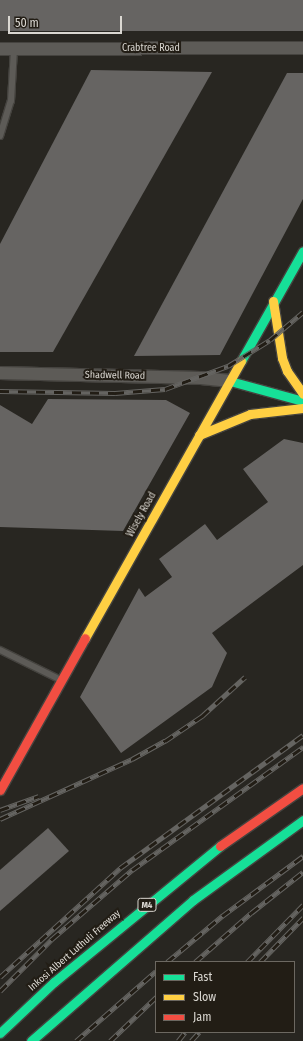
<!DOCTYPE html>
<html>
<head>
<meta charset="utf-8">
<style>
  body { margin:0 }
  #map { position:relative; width:303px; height:1041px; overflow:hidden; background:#282621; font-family:"Fira Sans Condensed",sans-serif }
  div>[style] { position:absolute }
  .building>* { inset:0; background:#666462; transform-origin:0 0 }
  .roads { filter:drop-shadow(1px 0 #45433f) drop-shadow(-1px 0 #45433f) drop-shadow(0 1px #45433f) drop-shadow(0 -1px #45433f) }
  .lane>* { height:6px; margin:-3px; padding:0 3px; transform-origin:3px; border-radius:3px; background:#5d5b57 }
  .street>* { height:12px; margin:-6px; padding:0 6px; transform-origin:6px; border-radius:6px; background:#5d5b57 }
  .fast>* { height:9px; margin:-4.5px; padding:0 4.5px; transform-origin:4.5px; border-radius:4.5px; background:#16e098 }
  .slow>* { height:9px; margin:-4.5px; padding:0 4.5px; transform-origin:4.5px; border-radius:4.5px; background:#ffcf43 }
  .jam>* { height:9px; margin:-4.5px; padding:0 4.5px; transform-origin:4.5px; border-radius:4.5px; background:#f24e42 }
  .rail>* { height:4.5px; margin-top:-2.25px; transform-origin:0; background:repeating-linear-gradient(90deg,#221d15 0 9px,#656461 0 18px); box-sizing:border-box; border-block:1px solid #656461 }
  span { translate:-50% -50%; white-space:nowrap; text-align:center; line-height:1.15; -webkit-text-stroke:4px #221d15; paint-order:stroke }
  .shield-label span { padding:1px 3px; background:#221d15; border:1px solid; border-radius:3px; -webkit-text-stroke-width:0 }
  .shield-label { font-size:9px; color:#dbd8d2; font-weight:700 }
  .street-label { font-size:10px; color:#dbd8d2 }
  .legend { position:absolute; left:155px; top:961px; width:140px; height:72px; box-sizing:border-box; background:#221d15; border:1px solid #6c6861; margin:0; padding:5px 7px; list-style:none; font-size:12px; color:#dbd8d2 }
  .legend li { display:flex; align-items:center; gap:8px; height:20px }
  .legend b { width:20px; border:1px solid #6c6861 }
  .scale { position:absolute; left:8px; top:16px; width:114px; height:18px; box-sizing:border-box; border:2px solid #dbd8d2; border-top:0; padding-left:5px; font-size:12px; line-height:14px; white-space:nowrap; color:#dbd8d2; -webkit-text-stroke:3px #221d15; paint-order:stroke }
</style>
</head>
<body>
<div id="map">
  <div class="building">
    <i style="left:0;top:0;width:303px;height:31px"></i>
    <i style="clip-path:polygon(91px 70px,212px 72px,53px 352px,0 352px,0 244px)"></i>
    <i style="clip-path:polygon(287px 73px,303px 73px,303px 199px,220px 355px,134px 356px)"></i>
    <i style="clip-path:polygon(48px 399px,166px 400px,190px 413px,123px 531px,0 527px,0 405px,32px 424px)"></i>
    <i style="clip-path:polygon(284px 439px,303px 443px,303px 565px,212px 633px,227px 653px,212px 687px,121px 753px,80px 697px,139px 588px,145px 597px,172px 577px,159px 559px,205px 524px,217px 540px,268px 502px,243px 469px)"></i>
    <i style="clip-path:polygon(48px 828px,69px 851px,0 911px,0 870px)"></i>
  </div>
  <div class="roads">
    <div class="lane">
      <i style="left:0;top:136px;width:37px;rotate:-73deg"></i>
      <i style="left:11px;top:101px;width:52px;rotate:-86.7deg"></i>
      <i style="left:0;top:650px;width:68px;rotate:26.2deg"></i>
    </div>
    <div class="street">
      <i style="left:0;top:49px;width:303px;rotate:-0.2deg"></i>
      <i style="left:0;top:373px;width:201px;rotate:1.4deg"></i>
      <i style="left:201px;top:378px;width:29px;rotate:6deg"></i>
    </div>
    <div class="fast">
      <i style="left:241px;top:361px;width:126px;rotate:-60.6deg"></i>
      <i style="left:230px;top:381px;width:76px;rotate:15.3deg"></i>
      <i style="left:0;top:1033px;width:74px;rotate:-43.4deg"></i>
      <i style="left:54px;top:982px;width:215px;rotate:-39.3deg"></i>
      <i style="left:31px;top:1041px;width:215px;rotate:-41deg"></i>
      <i style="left:193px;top:900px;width:136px;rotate:-36deg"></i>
    </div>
    <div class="slow">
      <i style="left:273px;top:301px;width:58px;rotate:81deg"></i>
      <i style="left:282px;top:358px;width:14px;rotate:69deg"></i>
      <i style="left:287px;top:371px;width:28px;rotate:55deg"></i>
      <i style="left:199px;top:435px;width:55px;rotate:-22.4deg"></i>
      <i style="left:250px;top:414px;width:53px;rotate:-6.5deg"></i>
      <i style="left:85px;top:638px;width:318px;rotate:-60.6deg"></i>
    </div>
    <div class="jam">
      <i style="left:0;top:790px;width:174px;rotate:-60.8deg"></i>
      <i style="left:220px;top:846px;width:101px;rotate:-34.9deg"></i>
    </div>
  </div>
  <div class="rail">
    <i style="left:0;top:391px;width:115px;rotate:1deg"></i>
    <i style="left:115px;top:393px;width:50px;rotate:-4.6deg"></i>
    <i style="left:165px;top:389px;width:67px;rotate:-20.1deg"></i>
    <i style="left:228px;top:366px;width:49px;rotate:-31.8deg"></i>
    <i style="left:270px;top:340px;width:43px;rotate:-40.3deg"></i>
    <i style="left:0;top:810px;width:41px;rotate:-19.7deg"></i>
    <i style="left:0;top:819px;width:145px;rotate:-24.4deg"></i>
    <i style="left:132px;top:759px;width:38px;rotate:-29deg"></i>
    <i style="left:165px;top:741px;width:45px;rotate:-34deg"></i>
    <i style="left:202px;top:716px;width:58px;rotate:-42.2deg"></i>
    <i style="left:167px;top:962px;width:72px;rotate:-39.9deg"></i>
    <i style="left:222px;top:916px;width:101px;rotate:-36.5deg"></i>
    <i style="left:195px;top:962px;width:74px;rotate:-41.2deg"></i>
    <i style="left:251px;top:913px;width:66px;rotate:-38.3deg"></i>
    <i style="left:247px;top:962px;width:80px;rotate:-45.5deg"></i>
    <i style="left:260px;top:962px;width:62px;rotate:-45.7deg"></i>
    <i style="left:0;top:977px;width:162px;rotate:-42.2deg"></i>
    <i style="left:120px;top:868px;width:226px;rotate:-36deg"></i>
    <i style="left:0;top:991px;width:74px;rotate:-45deg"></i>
    <i style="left:52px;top:939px;width:106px;rotate:-40.8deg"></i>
    <i style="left:132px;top:870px;width:211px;rotate:-35.7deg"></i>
    <i style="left:76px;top:1041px;width:106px;rotate:-41.2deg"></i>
    <i style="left:110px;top:1041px;width:64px;rotate:-43.7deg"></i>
    <i style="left:178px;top:1041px;width:11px;rotate:-52deg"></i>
    <i style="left:191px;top:1041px;width:12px;rotate:-48deg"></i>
  </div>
  <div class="shield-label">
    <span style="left:147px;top:905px">M4</span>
  </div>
  <div class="street-label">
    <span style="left:151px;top:49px">Crabtree Road</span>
    <span style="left:115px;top:376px;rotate:1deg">Shadwell Road</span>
    <span style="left:142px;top:515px;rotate:-61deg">Wisely Road</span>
    <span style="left:75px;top:951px;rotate:-41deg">Inkosi Albert Luthuli Freeway</span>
  </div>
  <ul class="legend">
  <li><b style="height:5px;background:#16e098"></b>Fast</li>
  <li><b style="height:5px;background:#ffcf43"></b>Slow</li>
  <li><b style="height:5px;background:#f24e42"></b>Jam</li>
  </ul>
  <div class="scale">50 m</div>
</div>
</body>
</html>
